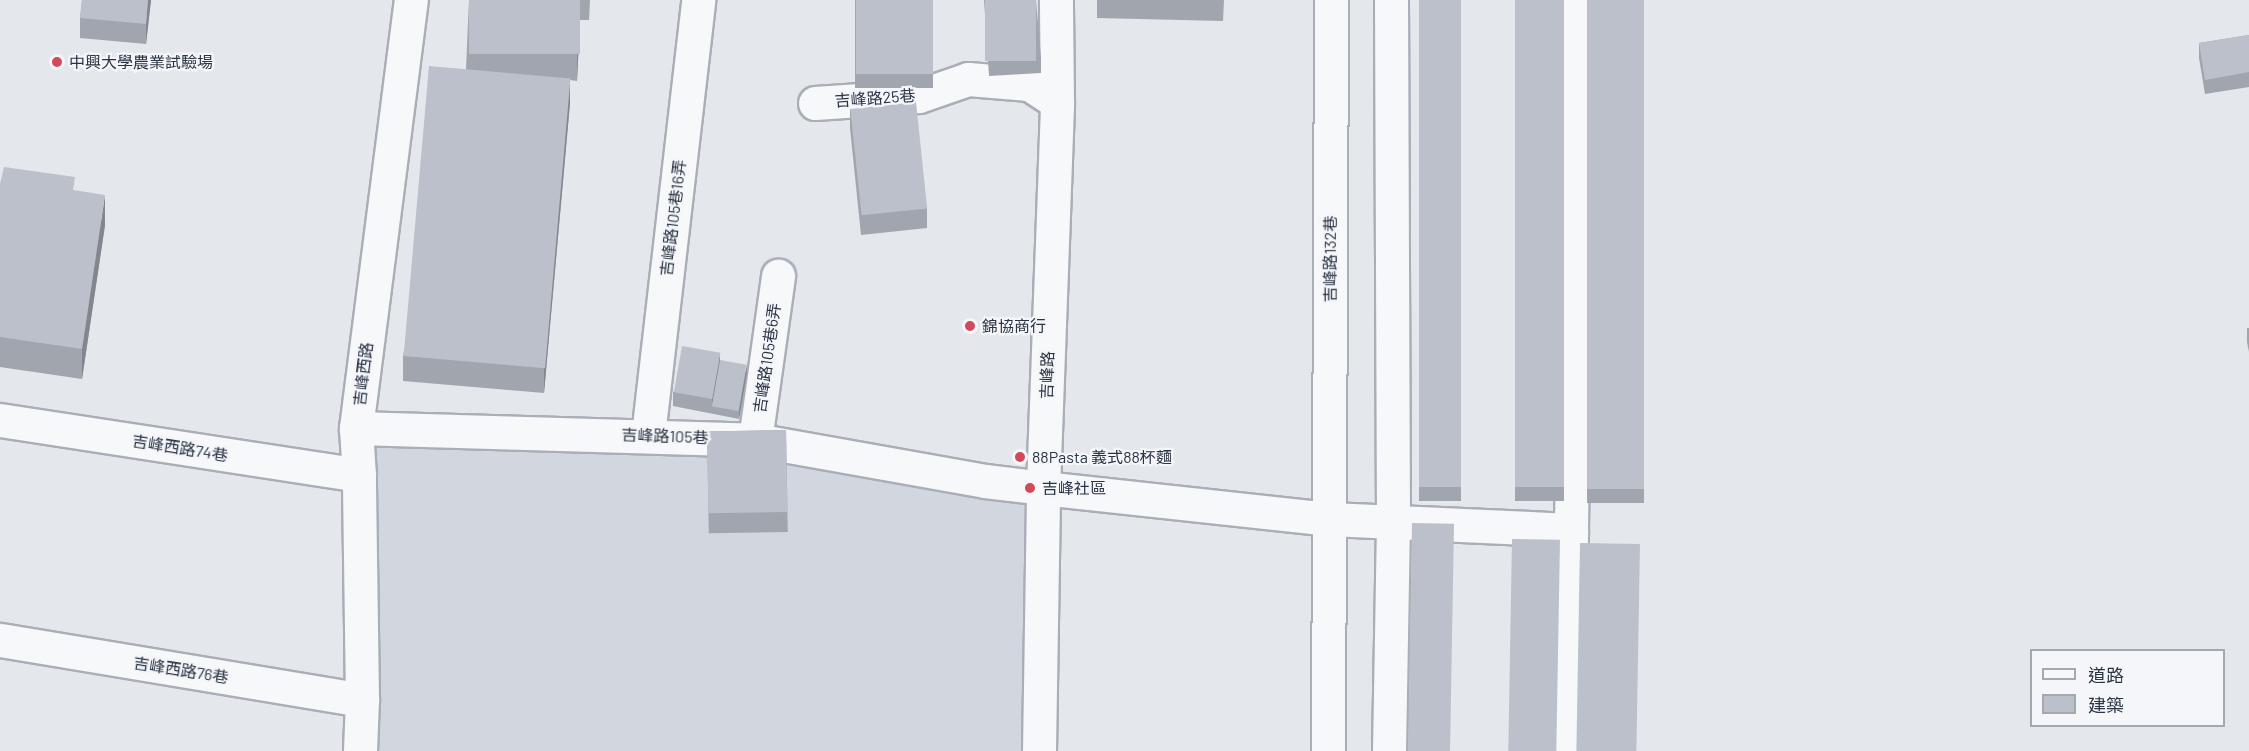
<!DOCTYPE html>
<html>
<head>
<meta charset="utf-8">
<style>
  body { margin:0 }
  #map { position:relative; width:2249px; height:751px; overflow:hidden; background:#e4e7ec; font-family:Barlow,"Noto Sans TC",sans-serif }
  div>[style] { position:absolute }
  .built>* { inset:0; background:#d2d6de }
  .roads { filter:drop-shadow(2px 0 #a9aeb7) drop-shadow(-2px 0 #a9aeb7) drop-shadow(0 2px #a9aeb7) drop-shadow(0 -2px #a9aeb7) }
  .minor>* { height:33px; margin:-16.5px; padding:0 16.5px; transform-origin:16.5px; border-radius:16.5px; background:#f7f8fa }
  .wall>* { inset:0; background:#a1a5ae; transform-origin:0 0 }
  .shaded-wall>* { inset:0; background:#83868d }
  .building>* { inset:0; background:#bbc0ca; transform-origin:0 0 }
  .dots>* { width:16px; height:16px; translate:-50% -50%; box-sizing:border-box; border:3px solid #f4f6f9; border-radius:50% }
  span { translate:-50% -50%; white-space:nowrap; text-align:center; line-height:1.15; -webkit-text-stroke:4.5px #f4f6f9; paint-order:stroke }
  .poi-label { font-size:16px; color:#2b3445 }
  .left { translate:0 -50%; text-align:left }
  .street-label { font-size:16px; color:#2b3445 }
  .legend { position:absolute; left:2030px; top:649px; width:195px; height:78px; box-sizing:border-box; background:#f4f6f9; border:2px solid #a4a8b1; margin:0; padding:8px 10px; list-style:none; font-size:18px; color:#2b3445 }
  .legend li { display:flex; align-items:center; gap:12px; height:30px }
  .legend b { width:30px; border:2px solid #a4a8b1 }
</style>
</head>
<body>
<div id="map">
  <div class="built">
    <i style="clip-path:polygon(648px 435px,1026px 498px,1022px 751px,378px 751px,377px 478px,374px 439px)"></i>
  </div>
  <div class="roads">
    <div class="minor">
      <i style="left:815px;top:103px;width:104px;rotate:-3.9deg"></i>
      <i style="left:919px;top:96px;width:52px;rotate:-19.1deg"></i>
      <i style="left:968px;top:79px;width:61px;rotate:4.7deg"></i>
      <i style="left:1029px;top:84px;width:33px;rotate:33deg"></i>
      <i style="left:0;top:420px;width:363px;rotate:8.7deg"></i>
      <i style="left:356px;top:428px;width:399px;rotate:1.7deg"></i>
      <i style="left:755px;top:440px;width:234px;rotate:10.1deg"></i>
      <i style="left:985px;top:481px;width:58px;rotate:6.9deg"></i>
      <i style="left:1043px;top:488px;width:289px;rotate:6.2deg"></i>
      <i style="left:1330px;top:519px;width:241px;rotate:2.6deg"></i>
      <i style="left:648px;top:435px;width:438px;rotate:-83.4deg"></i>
      <i style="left:755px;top:440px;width:166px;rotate:-82deg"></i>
      <i style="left:0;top:640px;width:367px;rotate:9.4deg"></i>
      <i style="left:360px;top:751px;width:51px;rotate:-87.8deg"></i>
      <i style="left:362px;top:700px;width:225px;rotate:-90.8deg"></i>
      <i style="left:359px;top:475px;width:47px;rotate:-93.7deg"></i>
      <i style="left:356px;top:428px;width:432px;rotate:-82.7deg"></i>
      <i style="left:1039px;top:751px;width:263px;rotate:-89.1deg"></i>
      <i style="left:1043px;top:488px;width:386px;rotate:-87.9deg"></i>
      <i style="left:1057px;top:102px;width:102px;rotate:-90.6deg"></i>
      <i style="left:1328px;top:751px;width:751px;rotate:-89.77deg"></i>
      <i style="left:1389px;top:751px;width:230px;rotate:-89deg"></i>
      <i style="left:1393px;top:521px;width:521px;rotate:-90.22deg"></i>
      <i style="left:1565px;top:751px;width:221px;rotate:-88.4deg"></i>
      <i style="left:1571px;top:530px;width:530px;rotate:-89.35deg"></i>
    </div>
  </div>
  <div class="wall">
    <i style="clip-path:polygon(82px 0,151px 0,146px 44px,80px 38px,80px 18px)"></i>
    <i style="clip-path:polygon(469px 0,590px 0,589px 20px,580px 20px,577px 81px,570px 80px,570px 103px,544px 393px,403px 381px,403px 356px,466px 69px)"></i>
    <i style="left:855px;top:0;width:78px;height:88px"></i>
    <i style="clip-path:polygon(984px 0,1036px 0,1041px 58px,1041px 73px,989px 76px)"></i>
    <i style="clip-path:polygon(1097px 0,1224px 0,1223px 21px,1097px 18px)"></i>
    <i style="left:1419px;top:0;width:42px;height:501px"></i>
    <i style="left:1515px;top:0;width:49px;height:501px"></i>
    <i style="left:1587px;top:0;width:57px;height:503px"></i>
    <i style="clip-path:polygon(2249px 35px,2249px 87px,2205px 94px,2199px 58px,2199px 43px)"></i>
    <i style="clip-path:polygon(850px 108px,927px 208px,927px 228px,861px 235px,850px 128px)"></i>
    <i style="clip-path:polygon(0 184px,75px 191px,105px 225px,82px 379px,0 367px)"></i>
    <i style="clip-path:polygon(2247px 328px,2249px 328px,2249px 352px,2247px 342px)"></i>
    <i style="clip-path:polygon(720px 360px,747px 372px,739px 419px,673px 406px,673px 392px)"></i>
    <i style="left:786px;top:430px;width:102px;height:79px;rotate:89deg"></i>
  </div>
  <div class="shaded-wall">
    <i style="clip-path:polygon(148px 0,151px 0,146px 44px,146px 24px)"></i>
    <i style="clip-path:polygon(580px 0,580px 20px,577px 81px,577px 60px)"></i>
    <i style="clip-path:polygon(570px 78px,570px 103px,544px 393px,544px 369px)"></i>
    <i style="clip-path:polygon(105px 195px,105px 225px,82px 379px,82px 349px)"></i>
    <i style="clip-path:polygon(720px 353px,720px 368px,712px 406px,712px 414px,712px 399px)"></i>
    <i style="clip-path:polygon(747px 365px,747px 372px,739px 419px,739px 411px)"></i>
  </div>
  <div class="building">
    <i style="clip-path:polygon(82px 0,148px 0,146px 24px,80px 18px)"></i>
    <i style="left:469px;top:0;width:111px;height:54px"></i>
    <i style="left:856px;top:0;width:77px;height:74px"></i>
    <i style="left:985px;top:0;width:51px;height:61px"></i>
    <i style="left:1419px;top:0;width:42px;height:487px"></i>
    <i style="left:1515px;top:0;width:49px;height:487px"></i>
    <i style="left:1587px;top:0;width:57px;height:489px"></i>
    <i style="clip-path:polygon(2249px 35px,2249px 72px,2205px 80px,2199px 43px)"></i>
    <i style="left:429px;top:66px;width:142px;height:291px;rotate:5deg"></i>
    <i style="left:916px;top:102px;width:107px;height:66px;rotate:84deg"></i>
    <i style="clip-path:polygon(4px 167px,75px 177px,73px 190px,105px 195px,82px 349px,0 337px,0 184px)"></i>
    <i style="left:682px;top:346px;width:39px;height:47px;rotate:10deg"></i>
    <i style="left:720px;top:360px;width:27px;height:47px;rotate:10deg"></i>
    <i style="left:786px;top:430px;width:82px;height:79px;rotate:89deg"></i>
    <i style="left:1412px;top:523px;width:42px;height:228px;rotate:1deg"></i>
    <i style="left:1512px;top:539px;width:48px;height:212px;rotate:1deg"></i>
    <i style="left:1580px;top:543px;width:60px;height:208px;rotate:1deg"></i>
  </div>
  <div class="dots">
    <i style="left:57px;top:62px;background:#d1495b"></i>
    <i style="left:970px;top:326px;background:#d1495b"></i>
    <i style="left:1020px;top:457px;background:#d1495b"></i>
    <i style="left:1030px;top:488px;background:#d1495b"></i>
  </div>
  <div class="poi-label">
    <span class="left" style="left:69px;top:62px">中興大學農業試驗場</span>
    <span class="left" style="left:982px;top:326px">錦協商行</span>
    <span class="left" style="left:1032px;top:457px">88Pasta 義式88杯麵</span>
    <span class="left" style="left:1042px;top:488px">吉峰社區</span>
  </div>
  <div class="street-label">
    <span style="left:875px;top:98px;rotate:-4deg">吉峰路25巷</span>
    <span style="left:673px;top:218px;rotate:-83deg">吉峰路105巷16弄</span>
    <span style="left:1330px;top:259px;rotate:-90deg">吉峰路132巷</span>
    <span style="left:767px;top:358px;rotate:-82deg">吉峰路105巷6弄</span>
    <span style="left:363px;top:374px;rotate:-83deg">吉峰西路</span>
    <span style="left:1047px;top:375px;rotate:-88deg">吉峰路</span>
    <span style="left:665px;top:436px;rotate:2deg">吉峰路105巷</span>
    <span style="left:180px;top:448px;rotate:9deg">吉峰西路74巷</span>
    <span style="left:181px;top:670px;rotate:9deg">吉峰西路76巷</span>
  </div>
  <ul class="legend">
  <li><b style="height:8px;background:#f7f8fa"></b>道路</li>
  <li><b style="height:16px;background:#bbc0ca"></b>建築</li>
  </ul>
</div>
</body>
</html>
